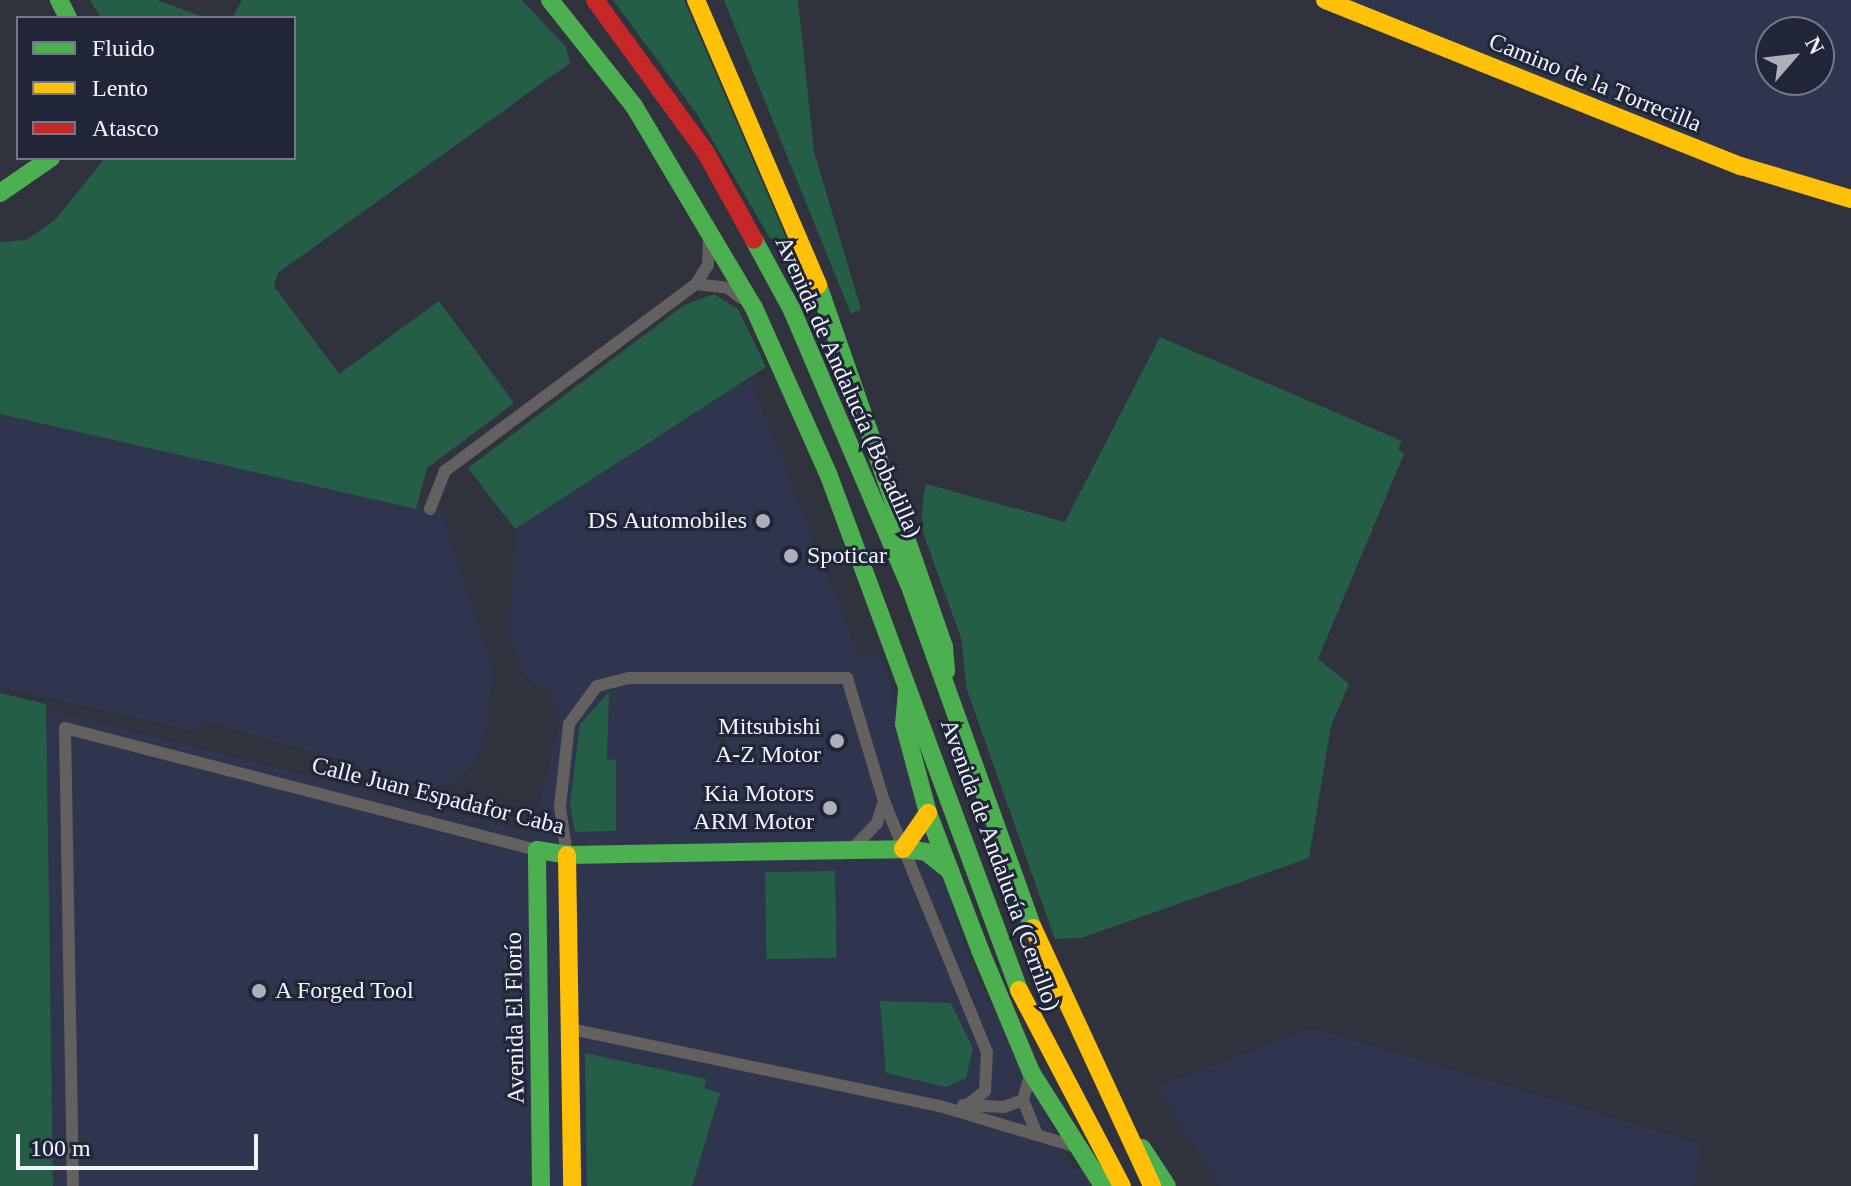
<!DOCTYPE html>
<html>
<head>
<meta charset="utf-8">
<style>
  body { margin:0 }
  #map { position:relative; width:1851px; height:1186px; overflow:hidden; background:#30323d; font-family:Georgia,serif }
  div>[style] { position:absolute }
  .built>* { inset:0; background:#2f354d }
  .green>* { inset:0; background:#245e47; transform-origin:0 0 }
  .street>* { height:12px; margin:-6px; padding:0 6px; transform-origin:6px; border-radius:6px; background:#62615f }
  .fast>* { height:18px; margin:-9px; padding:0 9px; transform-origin:9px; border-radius:9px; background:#4caf50 }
  .slow>* { height:18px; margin:-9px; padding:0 9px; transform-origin:9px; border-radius:9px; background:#ffc107 }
  .jam>* { height:18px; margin:-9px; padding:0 9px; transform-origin:9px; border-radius:9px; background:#c62828 }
  .dots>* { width:22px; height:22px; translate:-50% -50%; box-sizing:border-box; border:4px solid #202538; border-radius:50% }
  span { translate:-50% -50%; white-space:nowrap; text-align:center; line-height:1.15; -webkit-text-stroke:6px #202538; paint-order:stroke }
  .street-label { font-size:24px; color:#f1f4ff }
  .poi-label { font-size:24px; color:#f1f4ff }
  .right { translate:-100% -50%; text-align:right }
  .left { translate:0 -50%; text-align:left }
  .legend { position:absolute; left:16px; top:16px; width:280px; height:144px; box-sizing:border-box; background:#202538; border:2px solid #747888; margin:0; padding:10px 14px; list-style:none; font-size:24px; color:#f1f4ff }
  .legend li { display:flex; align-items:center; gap:16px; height:40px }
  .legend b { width:40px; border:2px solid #747888 }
  .north { position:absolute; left:1755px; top:16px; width:80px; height:80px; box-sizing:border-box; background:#202538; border:2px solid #747888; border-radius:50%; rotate:62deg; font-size:22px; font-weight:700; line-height:32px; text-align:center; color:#f1f4ff }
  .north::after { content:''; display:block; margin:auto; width:28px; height:36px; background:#adb0bb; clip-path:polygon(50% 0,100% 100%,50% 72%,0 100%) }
  .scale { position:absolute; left:16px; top:1134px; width:242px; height:36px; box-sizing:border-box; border:4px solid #f1f4ff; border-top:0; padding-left:10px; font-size:24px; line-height:28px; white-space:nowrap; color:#f1f4ff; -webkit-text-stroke:6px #202538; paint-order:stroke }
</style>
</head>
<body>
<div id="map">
  <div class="built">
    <i style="clip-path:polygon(evenodd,1348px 0,1851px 0,1851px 188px,1742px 160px,1348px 0,1771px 32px,1819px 32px,1819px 80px,1771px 80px,1771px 32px)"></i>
    <i style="clip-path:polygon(750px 378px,861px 660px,879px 653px,891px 684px,898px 732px,969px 960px,1074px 1171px,1084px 1168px,1096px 1186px,43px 1186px,37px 707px,531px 833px,561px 716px,552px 697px,522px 672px,509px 640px,515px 529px)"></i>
    <i style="clip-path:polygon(0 414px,441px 510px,494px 675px,486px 731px,474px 763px,452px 783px,432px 787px,202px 720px,199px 732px,0 687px)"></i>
    <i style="clip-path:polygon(1312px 1028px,1701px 1144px,1694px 1186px,1219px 1186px,1157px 1087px)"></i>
  </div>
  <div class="green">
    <i style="clip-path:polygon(90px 0,157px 0,206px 18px,101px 18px)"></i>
    <i style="clip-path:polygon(242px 0,522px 0,566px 47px,570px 63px,278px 273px,274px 286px,339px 374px,439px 301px,514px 403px,427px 468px,416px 509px,0 414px,0 242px,26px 240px,55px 220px,105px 158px,294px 158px,294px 18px,232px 18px)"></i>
    <i style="clip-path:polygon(613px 0,684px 0,785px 235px,804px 296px,697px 114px)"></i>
    <i style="clip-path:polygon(724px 0,798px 0,814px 152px,861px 309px,851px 314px)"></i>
    <i style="clip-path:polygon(714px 294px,738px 309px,766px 367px,515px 529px,468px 468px,684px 305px)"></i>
    <i style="clip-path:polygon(1160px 337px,1402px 441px,1398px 449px,1404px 454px,1318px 659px,1349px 684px,1331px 726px,1309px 858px,1081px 938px,1055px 939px,967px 690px,961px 638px,921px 527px,923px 499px,926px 484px,1065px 522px)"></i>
    <i style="clip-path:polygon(609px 692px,607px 759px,616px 760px,616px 831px,575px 832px,570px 805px,580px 724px)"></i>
    <i style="clip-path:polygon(0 693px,46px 704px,53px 1186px,0 1186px)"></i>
    <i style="left:835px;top:871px;width:87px;height:70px;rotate:89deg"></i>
    <i style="clip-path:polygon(880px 1001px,951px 1003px,973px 1049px,966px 1078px,946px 1087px,886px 1073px)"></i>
    <i style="clip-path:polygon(585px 1053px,706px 1079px,704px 1088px,720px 1093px,692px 1186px,587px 1186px)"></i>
  </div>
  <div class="street">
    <i style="left:696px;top:284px;width:32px;rotate:7deg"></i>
    <i style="left:728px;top:288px;width:16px;rotate:38deg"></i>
    <i style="left:430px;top:509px;width:41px;rotate:-68.5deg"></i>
    <i style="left:445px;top:471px;width:313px;rotate:-36.7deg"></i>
    <i style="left:696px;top:284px;width:22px;rotate:-58deg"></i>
    <i style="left:708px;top:265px;width:26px;rotate:-88deg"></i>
    <i style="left:852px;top:849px;width:36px;rotate:-46deg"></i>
    <i style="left:877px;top:823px;width:23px;rotate:-72deg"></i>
    <i style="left:567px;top:855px;width:49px;rotate:-98.3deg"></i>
    <i style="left:560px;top:807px;width:83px;rotate:-83.8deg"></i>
    <i style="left:569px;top:724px;width:47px;rotate:-53.6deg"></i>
    <i style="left:597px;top:686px;width:32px;rotate:-14deg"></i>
    <i style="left:628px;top:678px;width:219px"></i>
    <i style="left:847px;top:678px;width:128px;rotate:73.3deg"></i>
    <i style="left:884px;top:801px;width:271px;rotate:67.7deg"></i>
    <i style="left:987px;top:1052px;width:39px;rotate:93deg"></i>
    <i style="left:985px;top:1091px;width:23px;rotate:142deg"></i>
    <i style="left:571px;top:1029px;width:377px;rotate:11.8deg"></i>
    <i style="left:940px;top:1106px;width:143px;rotate:16.7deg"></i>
    <i style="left:1031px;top:1072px;width:29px;rotate:106deg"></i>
    <i style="left:1023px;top:1100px;width:35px;rotate:68deg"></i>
    <i style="left:963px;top:1105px;width:41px;rotate:2.8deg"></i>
    <i style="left:1004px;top:1107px;width:20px;rotate:-20deg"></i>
    <i style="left:73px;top:1186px;width:458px;rotate:-91deg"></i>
    <i style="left:65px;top:728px;width:488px;rotate:14.5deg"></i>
  </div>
  <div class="fast">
    <i style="left:59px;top:0;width:20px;rotate:63deg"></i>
    <i style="left:550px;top:0;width:135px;rotate:51.6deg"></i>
    <i style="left:634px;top:106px;width:235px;rotate:59.3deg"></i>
    <i style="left:754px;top:308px;width:184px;rotate:65.9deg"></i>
    <i style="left:829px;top:476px;width:548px;rotate:69.71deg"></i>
    <i style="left:0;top:193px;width:62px;rotate:-34.5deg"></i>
    <i style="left:754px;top:240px;width:80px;rotate:61.5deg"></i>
    <i style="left:792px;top:310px;width:298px;rotate:66.9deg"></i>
    <i style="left:909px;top:584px;width:366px;rotate:70.2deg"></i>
    <i style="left:818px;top:285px;width:383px;rotate:70.8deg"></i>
    <i style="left:944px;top:647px;width:24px;rotate:85deg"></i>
    <i style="left:907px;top:691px;width:33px;rotate:95deg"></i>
    <i style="left:904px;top:724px;width:92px;rotate:74.9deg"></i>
    <i style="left:928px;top:813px;width:147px;rotate:69.2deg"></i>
    <i style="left:980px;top:950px;width:132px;rotate:67.3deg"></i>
    <i style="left:1031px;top:1072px;width:135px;rotate:57.7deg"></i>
    <i style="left:1142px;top:1148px;width:45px;rotate:56.7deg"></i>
    <i style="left:541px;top:1186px;width:336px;rotate:-90.7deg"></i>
    <i style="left:537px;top:850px;width:30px;rotate:9deg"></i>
    <i style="left:567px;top:855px;width:336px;rotate:-1deg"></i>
    <i style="left:903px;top:849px;width:23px;rotate:7deg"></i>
    <i style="left:926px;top:852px;width:31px;rotate:38deg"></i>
  </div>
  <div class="slow">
    <i style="left:696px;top:0;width:310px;rotate:66.8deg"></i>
    <i style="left:1325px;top:0;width:448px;rotate:21.8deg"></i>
    <i style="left:1741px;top:166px;width:115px;rotate:16.7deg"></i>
    <i style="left:903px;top:849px;width:44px;rotate:-55.2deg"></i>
    <i style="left:567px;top:855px;width:331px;rotate:89.1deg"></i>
    <i style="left:1033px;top:928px;width:284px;rotate:65.2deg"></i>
    <i style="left:1019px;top:990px;width:221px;rotate:62.3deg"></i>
  </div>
  <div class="jam">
    <i style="left:595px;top:0;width:189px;rotate:54deg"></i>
    <i style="left:706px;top:153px;width:99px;rotate:61.1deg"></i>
  </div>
  <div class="dots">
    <i style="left:763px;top:521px;background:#adb0bb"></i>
    <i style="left:791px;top:556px;background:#adb0bb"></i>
    <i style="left:837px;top:741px;background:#adb0bb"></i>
    <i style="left:830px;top:808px;background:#adb0bb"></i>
    <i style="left:259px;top:991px;background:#adb0bb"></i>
  </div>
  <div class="street-label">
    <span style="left:1595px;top:83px;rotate:22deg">Camino de la Torrecilla</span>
    <span style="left:848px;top:387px;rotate:66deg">Avenida de Andalucía (Bobadilla)</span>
    <span style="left:438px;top:796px;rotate:14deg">Calle Juan Espadafor Caba</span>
    <span style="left:1000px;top:865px;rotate:70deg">Avenida de Andalucía (Cerrillo)</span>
    <span style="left:515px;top:1018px;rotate:-91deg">Avenida El Florío</span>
  </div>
  <div class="poi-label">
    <span class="right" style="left:747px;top:521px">DS Automobiles</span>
    <span class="left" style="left:807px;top:556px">Spoticar</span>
    <span class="right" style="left:821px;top:741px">Mitsubishi<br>A-Z Motor</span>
    <span class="right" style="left:814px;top:808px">Kia Motors<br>ARM Motor</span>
    <span class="left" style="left:275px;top:991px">A Forged Tool</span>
  </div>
  <ul class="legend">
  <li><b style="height:10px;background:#4caf50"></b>Fluido</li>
  <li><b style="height:10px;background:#ffc107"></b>Lento</li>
  <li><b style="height:10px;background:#c62828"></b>Atasco</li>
  </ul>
  <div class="north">N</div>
  <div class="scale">100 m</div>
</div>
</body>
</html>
